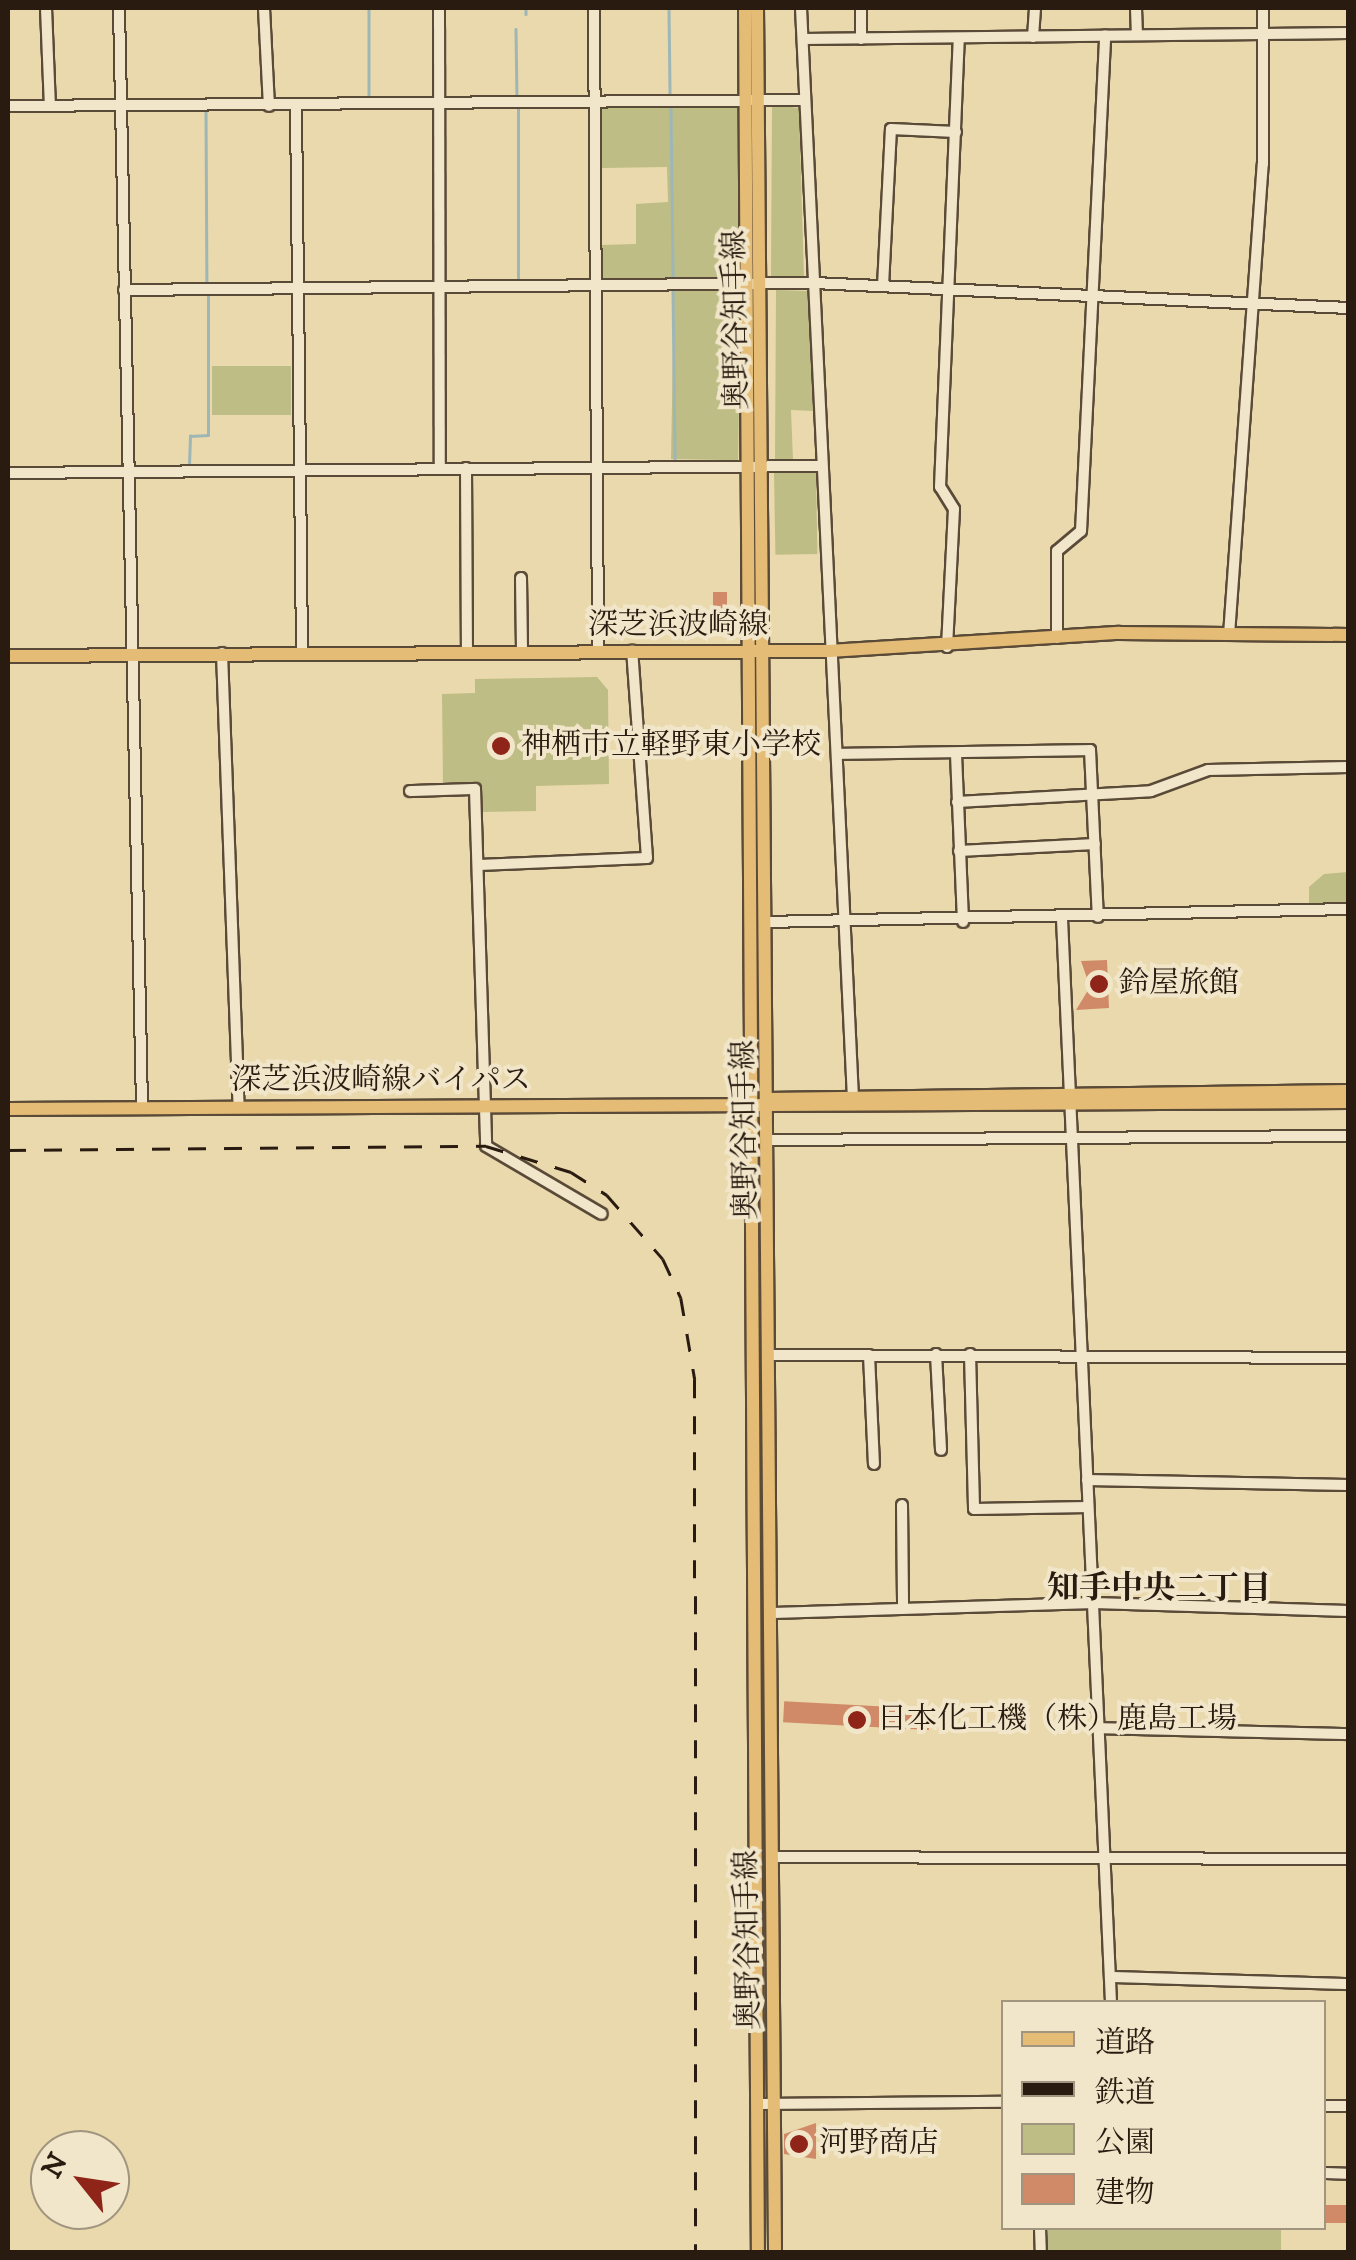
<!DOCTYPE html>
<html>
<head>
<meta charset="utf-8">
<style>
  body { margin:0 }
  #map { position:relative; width:1356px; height:2260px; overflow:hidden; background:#ead9ac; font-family:"IM FELL DW Pica","Noto Serif JP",serif }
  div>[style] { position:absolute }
  .green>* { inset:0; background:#bdbd85; transform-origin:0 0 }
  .stream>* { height:2.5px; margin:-1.25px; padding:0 1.25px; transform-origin:1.25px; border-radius:1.25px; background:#9eb7b6 }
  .building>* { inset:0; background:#d08a68; transform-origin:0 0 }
  .roads { filter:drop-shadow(2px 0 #5a4a38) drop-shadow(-2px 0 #5a4a38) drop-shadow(0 2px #5a4a38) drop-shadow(0 -2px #5a4a38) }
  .minor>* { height:10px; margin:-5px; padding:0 5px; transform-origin:5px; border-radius:5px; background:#f1e6c9 }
  .major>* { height:12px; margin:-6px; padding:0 6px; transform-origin:6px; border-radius:6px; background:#e5bc76 }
  .rail>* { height:2.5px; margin-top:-1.25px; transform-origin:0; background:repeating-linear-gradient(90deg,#2a1b11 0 18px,transparent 0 36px) }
  .dots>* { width:28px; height:28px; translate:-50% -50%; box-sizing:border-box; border:5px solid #f1e6c9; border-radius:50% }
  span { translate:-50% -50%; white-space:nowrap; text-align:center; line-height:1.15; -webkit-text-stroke:8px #f1e6c9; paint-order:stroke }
  .street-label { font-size:30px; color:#2a1b11 }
  .poi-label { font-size:30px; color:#2a1b11 }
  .left { translate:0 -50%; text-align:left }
  .neighbourhood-label { font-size:32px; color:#2a1b11; font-weight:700 }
  .frame { position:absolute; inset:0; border:10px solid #2a1b11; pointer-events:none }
  .legend { position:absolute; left:1001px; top:2000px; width:325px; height:230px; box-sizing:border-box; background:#f1e6c9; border:2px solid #a1957f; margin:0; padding:12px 18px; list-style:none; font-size:30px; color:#2a1b11 }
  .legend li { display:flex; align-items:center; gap:20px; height:50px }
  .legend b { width:50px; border:2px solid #a1957f }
  .north { position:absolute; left:30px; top:2130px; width:100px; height:100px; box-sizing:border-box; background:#f1e6c9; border:2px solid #a1957f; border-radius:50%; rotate:300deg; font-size:28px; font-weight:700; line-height:40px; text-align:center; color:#2a1b11 }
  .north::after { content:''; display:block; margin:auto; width:35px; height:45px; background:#8f2418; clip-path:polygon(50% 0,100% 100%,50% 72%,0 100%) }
</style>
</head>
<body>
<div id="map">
  <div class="green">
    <i style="clip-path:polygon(737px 104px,740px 278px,601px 280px,601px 245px,636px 244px,636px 204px,668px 202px,667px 167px,602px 168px,601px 106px)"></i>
    <i style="clip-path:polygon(772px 105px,799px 108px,804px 278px,771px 276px)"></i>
    <i style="left:674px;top:288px;width:67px;height:171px;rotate:1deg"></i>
    <i style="clip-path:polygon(776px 290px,808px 291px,814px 411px,791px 410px,793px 460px,775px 460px)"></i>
    <i style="left:212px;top:366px;width:79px;height:49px"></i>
    <i style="left:816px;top:472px;width:82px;height:42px;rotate:89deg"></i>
    <i style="clip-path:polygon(597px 677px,608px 690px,609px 784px,536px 786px,536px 811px,479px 812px,478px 785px,443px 785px,442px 694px,475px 693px,475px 679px)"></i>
    <i style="clip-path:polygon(1348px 872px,1348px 903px,1309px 903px,1309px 887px,1324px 874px)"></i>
    <i style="left:1046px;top:2228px;width:235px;height:24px"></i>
  </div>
  <div class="stream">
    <i style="left:369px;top:8px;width:90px;rotate:90deg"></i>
    <i style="left:526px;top:8px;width:6px;rotate:90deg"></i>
    <i style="left:669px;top:8px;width:87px;rotate:89.3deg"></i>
    <i style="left:516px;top:29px;width:68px;rotate:89.2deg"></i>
    <i style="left:671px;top:108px;width:170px;rotate:89.3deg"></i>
    <i style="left:206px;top:110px;width:172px;rotate:89.7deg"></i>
    <i style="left:518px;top:280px;width:173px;rotate:-90deg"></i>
    <i style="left:673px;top:290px;width:172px;rotate:89.3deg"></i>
    <i style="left:189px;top:465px;width:29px;rotate:-88deg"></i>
    <i style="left:190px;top:436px;width:18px;rotate:-3deg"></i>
    <i style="left:208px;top:435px;width:141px;rotate:-90deg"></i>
  </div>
  <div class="building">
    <i style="left:713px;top:592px;width:14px;height:31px"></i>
    <i style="clip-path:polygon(1107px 960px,1109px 1008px,1076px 1010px,1090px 987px,1081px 961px)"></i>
    <i style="left:930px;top:1709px;width:21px;height:146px;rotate:93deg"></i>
    <i style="clip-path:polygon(816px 2123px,816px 2159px,784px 2154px,784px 2134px)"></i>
    <i style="left:1324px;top:2205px;width:24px;height:18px"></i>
  </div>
  <div class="roads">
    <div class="minor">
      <i style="left:46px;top:8px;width:98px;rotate:87.7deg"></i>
      <i style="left:119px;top:8px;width:1101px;rotate:88.8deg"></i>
      <i style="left:264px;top:8px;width:98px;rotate:87.1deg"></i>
      <i style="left:439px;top:8px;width:460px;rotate:89.9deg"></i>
      <i style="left:594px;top:8px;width:643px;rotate:89.64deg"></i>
      <i style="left:801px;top:8px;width:1090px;rotate:87.27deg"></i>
      <i style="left:861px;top:8px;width:31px;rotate:90deg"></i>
      <i style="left:1136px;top:8px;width:27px;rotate:88deg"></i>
      <i style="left:1033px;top:37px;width:29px;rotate:-86deg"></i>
      <i style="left:803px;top:39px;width:545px;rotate:-0.63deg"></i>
      <i style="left:8px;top:106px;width:796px;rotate:-0.43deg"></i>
      <i style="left:296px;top:106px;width:546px;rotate:89.37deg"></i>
      <i style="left:883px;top:286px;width:157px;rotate:-87.1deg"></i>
      <i style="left:891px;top:129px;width:65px;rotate:2.6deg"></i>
      <i style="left:124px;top:290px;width:690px;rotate:-0.58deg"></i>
      <i style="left:814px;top:283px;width:535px;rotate:2.68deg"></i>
      <i style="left:466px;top:468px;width:182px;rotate:89.7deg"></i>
      <i style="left:8px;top:473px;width:814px;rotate:-0.49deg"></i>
      <i style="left:521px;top:578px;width:72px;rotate:89.2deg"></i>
      <i style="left:1229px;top:635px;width:472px;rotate:-85.9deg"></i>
      <i style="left:1263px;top:164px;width:156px;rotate:-90deg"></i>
      <i style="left:1057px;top:638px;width:87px;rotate:-90deg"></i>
      <i style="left:1057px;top:551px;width:31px;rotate:-40deg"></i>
      <i style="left:1081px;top:531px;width:496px;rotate:-87.2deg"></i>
      <i style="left:947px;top:647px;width:138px;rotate:-87.1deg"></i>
      <i style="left:954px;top:509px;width:26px;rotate:-122deg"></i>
      <i style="left:940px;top:487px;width:449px;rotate:-87.6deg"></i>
      <i style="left:222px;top:653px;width:454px;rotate:87.9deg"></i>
      <i style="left:837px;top:754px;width:253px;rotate:-0.9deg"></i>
      <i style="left:1090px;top:750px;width:167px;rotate:87.3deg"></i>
      <i style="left:956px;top:754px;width:168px;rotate:87.6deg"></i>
      <i style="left:410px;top:791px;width:65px;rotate:-1.8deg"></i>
      <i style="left:475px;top:789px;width:357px;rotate:88.2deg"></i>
      <i style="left:486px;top:1146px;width:134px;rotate:30.4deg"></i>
      <i style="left:957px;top:802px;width:194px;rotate:-3.2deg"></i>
      <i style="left:1151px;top:791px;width:61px;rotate:-20.2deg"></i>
      <i style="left:1208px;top:770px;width:140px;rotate:-1.2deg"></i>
      <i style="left:959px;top:851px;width:136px;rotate:-2.9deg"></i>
      <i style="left:478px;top:865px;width:169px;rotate:-2.4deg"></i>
      <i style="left:647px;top:858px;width:208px;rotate:-94.1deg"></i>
      <i style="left:1062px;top:919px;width:1084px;rotate:87.41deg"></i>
      <i style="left:766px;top:922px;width:582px;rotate:-1.28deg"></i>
      <i style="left:772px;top:1140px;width:576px;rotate:-0.4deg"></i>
      <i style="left:936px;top:1354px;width:96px;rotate:87deg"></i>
      <i style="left:970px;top:1354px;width:155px;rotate:88.5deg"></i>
      <i style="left:974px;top:1509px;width:114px;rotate:-1deg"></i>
      <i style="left:772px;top:1355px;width:576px;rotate:0.3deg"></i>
      <i style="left:869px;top:1355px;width:109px;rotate:87.4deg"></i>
      <i style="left:1087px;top:1480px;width:261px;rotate:1.1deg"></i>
      <i style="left:902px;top:1505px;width:102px;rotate:89.4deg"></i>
      <i style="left:773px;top:1613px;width:321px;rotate:-1.8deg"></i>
      <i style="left:1094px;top:1603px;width:254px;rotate:1.8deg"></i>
      <i style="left:1098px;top:1728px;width:250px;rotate:1.4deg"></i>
      <i style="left:773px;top:1857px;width:575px;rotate:0.2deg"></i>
      <i style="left:1110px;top:1977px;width:238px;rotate:1.7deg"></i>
      <i style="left:760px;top:2104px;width:244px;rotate:-0.5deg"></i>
      <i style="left:1324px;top:2106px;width:24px"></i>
      <i style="left:1324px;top:2173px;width:24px;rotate:2deg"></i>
      <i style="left:1040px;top:2228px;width:24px;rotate:88deg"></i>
    </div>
    <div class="major">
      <i style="left:745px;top:8px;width:2244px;rotate:89.67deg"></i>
      <i style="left:757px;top:8px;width:2244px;rotate:89.54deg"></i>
      <i style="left:8px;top:656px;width:821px;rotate:-0.35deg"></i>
      <i style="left:829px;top:651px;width:291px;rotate:-3.6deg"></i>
      <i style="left:1119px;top:633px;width:229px;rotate:0.5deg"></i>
      <i style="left:767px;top:1099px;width:581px;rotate:-0.79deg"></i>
      <i style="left:8px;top:1109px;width:1340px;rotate:-0.3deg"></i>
    </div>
  </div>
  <div class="rail">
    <i style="left:8px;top:1150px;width:478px;rotate:-0.5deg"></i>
    <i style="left:486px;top:1146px;width:89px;rotate:17deg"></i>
    <i style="left:571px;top:1172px;width:43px;rotate:32.6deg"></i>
    <i style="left:607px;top:1195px;width:85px;rotate:48.8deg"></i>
    <i style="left:663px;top:1259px;width:43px;rotate:65.2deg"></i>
    <i style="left:681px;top:1298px;width:83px;rotate:80.3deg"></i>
    <i style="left:695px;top:1380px;width:872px;rotate:89.93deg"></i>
  </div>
  <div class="dots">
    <i style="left:501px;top:746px;background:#8f2418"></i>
    <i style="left:1099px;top:984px;background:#8f2418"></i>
    <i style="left:857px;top:1720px;background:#8f2418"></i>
    <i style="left:799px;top:2144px;background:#8f2418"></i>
  </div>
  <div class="street-label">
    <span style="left:737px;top:320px;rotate:-91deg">奥野谷知手線</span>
    <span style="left:678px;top:626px">深芝浜波崎線</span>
    <span style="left:381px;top:1081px">深芝浜波崎線バイパス</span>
    <span style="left:746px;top:1130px;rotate:-91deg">奥野谷知手線</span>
    <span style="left:749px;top:1940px;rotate:-91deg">奥野谷知手線</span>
  </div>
  <div class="poi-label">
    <span class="left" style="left:521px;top:746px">神栖市立軽野東小学校</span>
    <span class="left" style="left:1119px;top:984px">鈴屋旅館</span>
    <span class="left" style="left:877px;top:1720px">日本化工機（株）鹿島工場</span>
    <span class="left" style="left:819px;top:2144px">河野商店</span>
  </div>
  <div class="neighbourhood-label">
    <span style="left:1159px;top:1589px">知手中央二丁目</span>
  </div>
  <div class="frame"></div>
  <ul class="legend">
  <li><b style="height:12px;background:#e5bc76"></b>道路</li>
  <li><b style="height:12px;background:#2a1b11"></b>鉄道</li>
  <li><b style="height:28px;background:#bdbd85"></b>公園</li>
  <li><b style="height:28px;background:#d08a68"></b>建物</li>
  </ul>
  <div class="north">N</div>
</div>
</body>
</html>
